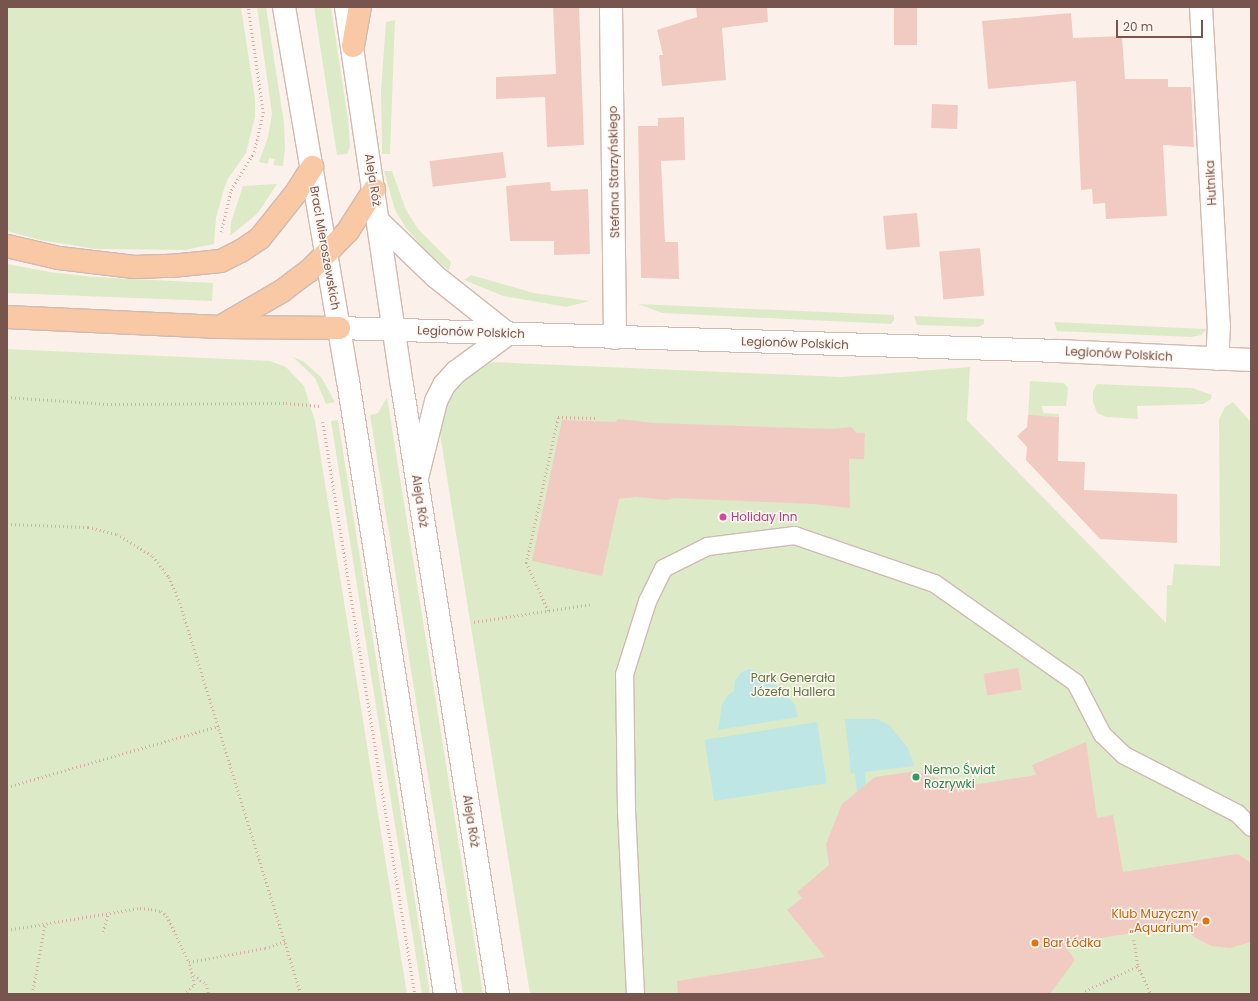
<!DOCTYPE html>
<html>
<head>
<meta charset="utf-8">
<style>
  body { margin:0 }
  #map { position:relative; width:1258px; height:1001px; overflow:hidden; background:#fcf1ea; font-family:Poppins,sans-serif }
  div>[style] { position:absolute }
  .green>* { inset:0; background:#ddeac8 }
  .water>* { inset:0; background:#bee6e4; transform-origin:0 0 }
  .building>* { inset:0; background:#f1cbc2; transform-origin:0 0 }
  .path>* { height:2.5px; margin-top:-1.25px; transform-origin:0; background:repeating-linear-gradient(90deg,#d7aea4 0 1px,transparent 0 4px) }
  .roads { filter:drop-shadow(1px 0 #d1bab1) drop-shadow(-1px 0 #d1bab1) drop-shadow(0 1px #d1bab1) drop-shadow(0 -1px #d1bab1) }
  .service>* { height:17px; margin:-8.5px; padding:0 8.5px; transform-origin:8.5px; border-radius:8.5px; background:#fff }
  .minor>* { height:22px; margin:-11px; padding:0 11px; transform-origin:11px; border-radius:11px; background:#fff }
  .tertiary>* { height:22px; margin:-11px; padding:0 11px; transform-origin:11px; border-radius:11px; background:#fff }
  .secondary>* { height:22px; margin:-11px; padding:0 11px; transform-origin:11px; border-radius:11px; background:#fff }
  .primary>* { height:22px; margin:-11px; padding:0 11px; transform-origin:11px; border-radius:11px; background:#f9c8a4 }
  .dots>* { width:11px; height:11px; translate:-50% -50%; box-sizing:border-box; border:2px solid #fff6f0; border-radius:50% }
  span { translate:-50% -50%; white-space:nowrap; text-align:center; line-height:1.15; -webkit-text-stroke:3px #fff6f0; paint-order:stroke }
  .street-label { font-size:12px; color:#77544d }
  .hotel-label { font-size:12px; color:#b23c85 }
  .left { translate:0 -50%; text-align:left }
  .park-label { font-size:12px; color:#5c7641 }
  .leisure-label { font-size:12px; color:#27864d }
  .food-label { font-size:12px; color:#c56008 }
  .right { translate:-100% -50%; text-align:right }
  .frame { position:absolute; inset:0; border:8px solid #77544d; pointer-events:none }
  .scale { position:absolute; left:1116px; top:20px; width:87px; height:18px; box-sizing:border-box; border:2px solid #77544d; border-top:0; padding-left:5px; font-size:12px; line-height:14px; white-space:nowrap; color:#77544d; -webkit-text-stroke:3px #fff6f0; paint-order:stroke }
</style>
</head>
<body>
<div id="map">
  <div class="green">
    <i style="clip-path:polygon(7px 7px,241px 7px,255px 99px,255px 117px,246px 153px,228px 179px,224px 189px,216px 218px,214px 244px,185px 250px,96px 249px,40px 240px,7px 231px)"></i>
    <i style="clip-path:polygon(257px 7px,266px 7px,284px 123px,285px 148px,283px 166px,273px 165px,275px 159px,269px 158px,268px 164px,259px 162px,268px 137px,272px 114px)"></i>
    <i style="clip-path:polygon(314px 7px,331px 7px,348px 119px,350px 147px,347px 154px,337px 155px)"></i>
    <i style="clip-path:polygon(395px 20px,390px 154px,382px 154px,381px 90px,386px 22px)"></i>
    <i style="clip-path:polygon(384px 171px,392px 171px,406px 210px,418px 229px,451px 262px,449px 271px,423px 248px,406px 228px,395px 210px)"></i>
    <i style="clip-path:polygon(277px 184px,258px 213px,230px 236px,231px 222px,243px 186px)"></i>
    <i style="clip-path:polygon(7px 264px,50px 272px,94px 277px,213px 283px,212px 301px,7px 293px)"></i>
    <i style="clip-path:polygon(471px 275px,534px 293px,590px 301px,566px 307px,503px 296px,464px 280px)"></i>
    <i style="clip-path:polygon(638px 304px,894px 315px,894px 320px,891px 324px,662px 313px)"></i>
    <i style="clip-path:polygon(914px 316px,984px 319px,984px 324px,978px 327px,917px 325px)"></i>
    <i style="clip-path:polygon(1054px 322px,1207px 329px,1201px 335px,1191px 337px,1057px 331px)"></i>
    <i style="clip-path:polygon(7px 349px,270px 361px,286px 367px,304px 386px,315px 421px,407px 994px,7px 994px)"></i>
    <i style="clip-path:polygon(293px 357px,303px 361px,321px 377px,335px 402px,326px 404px,315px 378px)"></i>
    <i style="clip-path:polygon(493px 362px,841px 377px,970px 367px,967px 420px,1166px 623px,1167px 585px,1172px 585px,1174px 564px,1220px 566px,1219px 419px,1225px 407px,1233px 402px,1251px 422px,1251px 994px,530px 994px,440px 434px,443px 410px,455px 386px,477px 368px)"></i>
    <i style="clip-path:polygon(1030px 381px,1064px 383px,1068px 388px,1066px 406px,1042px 406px,1043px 413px,1059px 414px,1059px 417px,1034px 416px,1028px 421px)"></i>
    <i style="clip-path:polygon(1097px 384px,1192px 388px,1212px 395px,1211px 399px,1203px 404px,1137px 406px,1138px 419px,1106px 417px,1097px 413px,1093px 402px,1093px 391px)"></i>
    <i style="clip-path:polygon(387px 397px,483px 994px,463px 994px,370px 415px,378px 413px)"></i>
    <i style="clip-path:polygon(338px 420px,386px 721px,430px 994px,422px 994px,378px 719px,331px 421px)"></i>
  </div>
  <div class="water">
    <i style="clip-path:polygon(749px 669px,763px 674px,769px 682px,781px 688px,795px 705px,798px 717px,718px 730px,722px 705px,727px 696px,734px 691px,735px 681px,741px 673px)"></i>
    <i style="clip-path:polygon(845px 719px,876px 719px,889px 725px,908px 748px,914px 766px,865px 772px,866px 785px,857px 793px,855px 773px,851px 774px)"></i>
    <i style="left:817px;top:722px;width:62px;height:114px;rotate:81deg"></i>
  </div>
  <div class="building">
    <i style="clip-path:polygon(553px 7px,579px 7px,584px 145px,547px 147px,545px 97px,496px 99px,496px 77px,556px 74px)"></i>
    <i style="clip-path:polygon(696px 7px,767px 7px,768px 22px,722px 28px,726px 80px,662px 86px,659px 55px,663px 55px,657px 30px,697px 17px)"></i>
    <i style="left:894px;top:7px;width:23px;height:38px"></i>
    <i style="clip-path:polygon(1071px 13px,1073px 38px,1122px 36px,1125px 79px,1168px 79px,1168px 87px,1191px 87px,1194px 147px,1163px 145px,1167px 216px,1106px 219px,1105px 203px,1093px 204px,1092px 189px,1081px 190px,1076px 81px,988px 89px,982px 21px)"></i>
    <i style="left:932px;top:104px;width:26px;height:24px;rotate:2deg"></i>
    <i style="clip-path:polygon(684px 117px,685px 160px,661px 161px,665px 242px,678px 242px,679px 279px,641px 278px,638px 126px,658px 126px,658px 118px)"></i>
    <i style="left:503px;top:152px;width:26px;height:74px;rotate:83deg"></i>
    <i style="clip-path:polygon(550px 182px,551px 191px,588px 189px,590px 254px,554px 255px,554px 241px,510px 241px,506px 186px)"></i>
    <i style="left:917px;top:213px;width:34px;height:34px;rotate:85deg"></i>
    <i style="left:980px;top:248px;width:48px;height:41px;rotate:85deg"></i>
    <i style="clip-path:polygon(1028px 415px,1059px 417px,1058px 461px,1085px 462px,1084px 490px,1177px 494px,1177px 543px,1100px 539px,1026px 460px,1027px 447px,1017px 436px,1027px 427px)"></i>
    <i style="clip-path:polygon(618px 419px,655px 423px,831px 429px,851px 427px,857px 433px,865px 433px,864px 459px,849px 459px,850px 508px,812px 504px,674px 498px,667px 500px,636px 497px,619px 499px,602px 576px,532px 561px,562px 420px,615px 422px)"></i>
    <i style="left:1018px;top:668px;width:22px;height:35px;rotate:80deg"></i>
    <i style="clip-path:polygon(1086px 742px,1097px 818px,1113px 815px,1123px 872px,1238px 854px,1251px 863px,1251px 942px,1230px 948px,1211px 946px,1194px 937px,1183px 925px,1064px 944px,1075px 960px,1050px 994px,678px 994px,677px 981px,825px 957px,787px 910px,802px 898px,797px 892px,829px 865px,826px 844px,842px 804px,875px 777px,917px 771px,960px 787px,1036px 775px,1032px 765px)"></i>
  </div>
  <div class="path">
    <i style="left:221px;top:232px;width:43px;rotate:-76.6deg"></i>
    <i style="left:231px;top:190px;width:44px;rotate:-58.8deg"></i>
    <i style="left:254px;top:152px;width:40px;rotate:-77deg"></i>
    <i style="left:263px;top:113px;width:107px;rotate:-98.1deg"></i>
    <i style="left:7px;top:397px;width:100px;rotate:4deg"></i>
    <i style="left:107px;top:404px;width:179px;rotate:-0.3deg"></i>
    <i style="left:286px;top:403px;width:34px;rotate:5deg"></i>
    <i style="left:323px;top:422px;width:579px;rotate:80.86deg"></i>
    <i style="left:7px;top:524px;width:81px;rotate:2.1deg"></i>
    <i style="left:88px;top:527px;width:30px;rotate:14deg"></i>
    <i style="left:117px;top:534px;width:42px;rotate:31.4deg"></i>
    <i style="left:153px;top:556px;width:26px;rotate:53deg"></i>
    <i style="left:169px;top:577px;width:28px;rotate:67deg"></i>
    <i style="left:180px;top:603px;width:409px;rotate:72.8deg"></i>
    <i style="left:548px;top:611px;width:53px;rotate:-114.6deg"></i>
    <i style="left:526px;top:563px;width:149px;rotate:-77.6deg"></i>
    <i style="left:558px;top:417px;width:40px;rotate:1.4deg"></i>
    <i style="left:474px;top:622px;width:118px;rotate:-8.7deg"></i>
    <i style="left:7px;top:787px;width:221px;rotate:-16.1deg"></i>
    <i style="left:7px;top:930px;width:135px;rotate:-9.4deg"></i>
    <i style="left:140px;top:908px;width:11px;rotate:5deg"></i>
    <i style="left:151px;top:909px;width:10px;rotate:11deg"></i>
    <i style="left:161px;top:911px;width:8px;rotate:40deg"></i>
    <i style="left:167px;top:916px;width:51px;rotate:64.4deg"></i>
    <i style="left:103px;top:932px;width:20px;rotate:-75deg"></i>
    <i style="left:1134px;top:940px;width:26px;rotate:81deg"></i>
    <i style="left:1138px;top:966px;width:31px;rotate:65deg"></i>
    <i style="left:194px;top:975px;width:15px;rotate:37deg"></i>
    <i style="left:206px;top:984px;width:10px;rotate:73deg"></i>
    <i style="left:32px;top:994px;width:71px;rotate:-79.5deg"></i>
    <i style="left:85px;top:994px;width:1px;rotate:-45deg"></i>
    <i style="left:183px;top:994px;width:14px;rotate:-39deg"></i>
    <i style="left:194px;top:985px;width:24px;rotate:-102deg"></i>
    <i style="left:189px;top:962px;width:77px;rotate:-10.4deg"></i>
    <i style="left:265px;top:948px;width:22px;rotate:-18deg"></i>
    <i style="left:1083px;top:994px;width:4px;rotate:-56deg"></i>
    <i style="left:1085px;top:991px;width:59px;rotate:-25.3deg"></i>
  </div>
  <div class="roads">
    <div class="service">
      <i style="left:635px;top:994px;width:185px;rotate:-92.8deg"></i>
      <i style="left:626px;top:809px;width:135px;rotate:-90.8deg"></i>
      <i style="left:624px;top:674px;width:77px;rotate:-72.5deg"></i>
      <i style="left:647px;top:601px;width:37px;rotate:-64deg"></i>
      <i style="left:663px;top:568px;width:49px;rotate:-26.6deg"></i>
      <i style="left:707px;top:546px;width:88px;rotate:-7.2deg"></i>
      <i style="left:794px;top:535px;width:148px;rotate:18.9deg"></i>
      <i style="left:934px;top:583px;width:172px;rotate:35.1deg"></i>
      <i style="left:1075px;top:682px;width:59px;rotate:62.6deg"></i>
      <i style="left:1102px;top:734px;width:30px;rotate:44deg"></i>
      <i style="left:1124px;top:755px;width:127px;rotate:27.2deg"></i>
      <i style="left:1237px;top:813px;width:20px;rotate:45deg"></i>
    </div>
    <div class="minor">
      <i style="left:611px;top:7px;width:331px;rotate:89.3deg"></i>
      <i style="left:1201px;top:7px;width:319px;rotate:86.8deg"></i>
      <i style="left:1219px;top:325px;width:34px;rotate:93deg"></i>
    </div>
    <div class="tertiary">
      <i style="left:379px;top:222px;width:79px;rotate:44deg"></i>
      <i style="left:436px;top:277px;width:92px;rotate:38.4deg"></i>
      <i style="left:339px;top:328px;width:719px;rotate:1.83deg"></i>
      <i style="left:1058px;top:351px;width:193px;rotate:2.7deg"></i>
      <i style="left:417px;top:478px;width:79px;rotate:-76.1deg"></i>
      <i style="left:436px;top:401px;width:18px;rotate:-63deg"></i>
      <i style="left:444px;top:385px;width:18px;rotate:-47deg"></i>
      <i style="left:456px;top:372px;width:64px;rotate:-36.2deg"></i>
    </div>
    <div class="secondary">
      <i style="left:284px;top:7px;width:379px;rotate:80.3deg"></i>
      <i style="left:348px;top:381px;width:621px;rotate:81.01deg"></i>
      <i style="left:346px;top:7px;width:382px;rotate:81.6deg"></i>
      <i style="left:402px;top:385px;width:617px;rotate:81.04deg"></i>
    </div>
    <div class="primary">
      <i style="left:353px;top:46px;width:40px;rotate:-80deg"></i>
      <i style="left:7px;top:246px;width:53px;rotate:13deg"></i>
      <i style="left:59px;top:258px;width:76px;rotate:6.8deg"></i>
      <i style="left:134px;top:267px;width:37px;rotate:-2deg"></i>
      <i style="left:171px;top:266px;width:50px;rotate:-5.7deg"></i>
      <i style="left:221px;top:261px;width:22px;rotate:-27deg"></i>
      <i style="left:241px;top:251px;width:23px;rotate:-34deg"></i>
      <i style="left:260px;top:238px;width:58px;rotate:-51.3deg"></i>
      <i style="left:296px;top:193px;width:31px;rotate:-58deg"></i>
      <i style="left:7px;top:317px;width:213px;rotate:2.7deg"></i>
      <i style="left:220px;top:327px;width:119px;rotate:0.5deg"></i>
      <i style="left:220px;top:327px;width:72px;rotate:-30.1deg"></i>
      <i style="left:282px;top:291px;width:34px;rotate:-37deg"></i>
      <i style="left:309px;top:271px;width:56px;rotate:-45.7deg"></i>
      <i style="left:348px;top:231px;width:49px;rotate:-57.6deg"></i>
    </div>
  </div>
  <div class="dots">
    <i style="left:723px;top:517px;background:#d1479c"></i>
    <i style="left:916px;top:777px;background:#2e9e5b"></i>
    <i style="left:1206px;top:921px;background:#e8710a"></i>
    <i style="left:1035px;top:943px;background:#e8710a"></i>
  </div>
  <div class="street-label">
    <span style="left:614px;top:172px;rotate:-91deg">Stefana Starzyńskiego</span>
    <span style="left:373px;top:180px;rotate:81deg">Aleja Róż</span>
    <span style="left:1211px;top:183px;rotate:-93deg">Hutnika</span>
    <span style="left:325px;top:248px;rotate:80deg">Braci Mieroszewskich</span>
    <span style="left:471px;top:332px;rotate:2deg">Legionów Polskich</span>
    <span style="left:795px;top:343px;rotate:2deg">Legionów Polskich</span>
    <span style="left:1119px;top:354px;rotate:3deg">Legionów Polskich</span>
    <span style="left:420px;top:501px;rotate:81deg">Aleja Róż</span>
    <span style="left:471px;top:821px;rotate:81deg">Aleja Róż</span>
  </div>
  <div class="hotel-label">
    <span class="left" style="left:731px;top:517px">Holiday Inn</span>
  </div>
  <div class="park-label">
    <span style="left:793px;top:685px">Park Generała<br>Józefa Hallera</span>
  </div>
  <div class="leisure-label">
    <span class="left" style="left:924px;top:777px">Nemo Świat<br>Rozrywki</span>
  </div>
  <div class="food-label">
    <span class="right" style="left:1198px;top:921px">Klub Muzyczny<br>„Aquarium”</span>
    <span class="left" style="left:1043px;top:943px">Bar Łódka</span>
  </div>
  <div class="frame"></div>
  <div class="scale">20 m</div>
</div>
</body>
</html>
